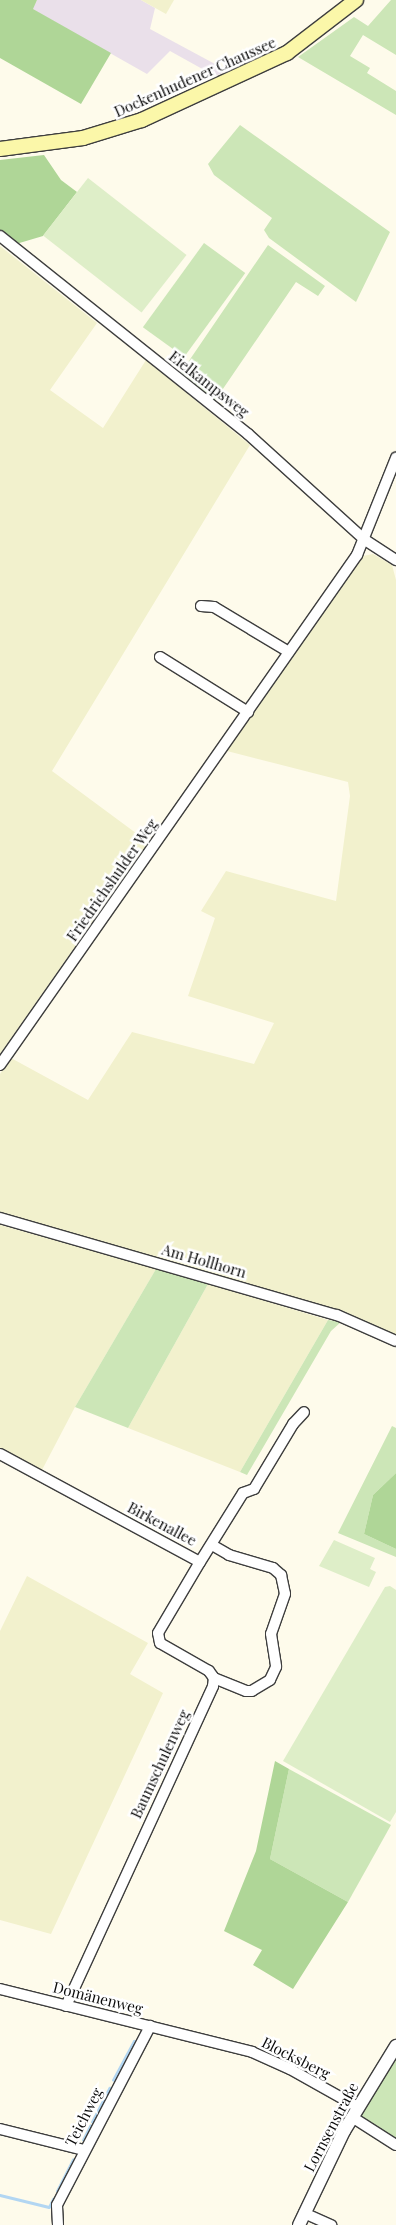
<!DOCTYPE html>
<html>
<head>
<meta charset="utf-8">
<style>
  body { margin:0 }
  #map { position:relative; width:396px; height:2225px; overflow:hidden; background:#fefbeb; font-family:"Playfair Display",serif }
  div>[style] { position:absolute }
  .industrial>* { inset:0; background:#eae0ea }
  .farmland>* { inset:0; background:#f2f1cd }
  .green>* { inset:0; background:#cce6b7; transform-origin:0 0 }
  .forest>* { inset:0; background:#afd697 }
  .pitch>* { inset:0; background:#deeec8; transform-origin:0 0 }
  .stream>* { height:2.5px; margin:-1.25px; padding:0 1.25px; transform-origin:1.25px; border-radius:1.25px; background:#b2d6f2 }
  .roads { filter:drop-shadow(1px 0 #3e3e3e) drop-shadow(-1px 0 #3e3e3e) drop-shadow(0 1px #3e3e3e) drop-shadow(0 -1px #3e3e3e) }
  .minor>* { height:10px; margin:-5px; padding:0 5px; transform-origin:5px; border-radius:5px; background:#fff }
  .tertiary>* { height:12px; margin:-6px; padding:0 6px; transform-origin:6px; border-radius:6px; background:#fff }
  .secondary>* { height:14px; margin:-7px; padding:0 7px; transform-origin:7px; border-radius:7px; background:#fbf7a9 }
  span { translate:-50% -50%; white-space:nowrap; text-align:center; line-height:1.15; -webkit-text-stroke:5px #fff; paint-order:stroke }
  .street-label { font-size:15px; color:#0b0b0b }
</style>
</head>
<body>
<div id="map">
  <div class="industrial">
    <i style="clip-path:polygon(37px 0,141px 0,155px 8px,150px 29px,228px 71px,215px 76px,170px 51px,147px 74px,32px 9px)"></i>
  </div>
  <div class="farmland">
    <i style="clip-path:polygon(141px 0,174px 0,166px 14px)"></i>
    <i style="clip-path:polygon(0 246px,97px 323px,50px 390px,103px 428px,146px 360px,250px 445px,52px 771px,148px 842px,0 1054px)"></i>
    <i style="clip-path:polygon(373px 554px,392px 565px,396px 580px,396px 1336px,0 1213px,0 1074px,11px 1058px,88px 1100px,132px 1032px,254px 1064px,274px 1023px,188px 996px,215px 918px,201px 911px,226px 871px,336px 901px,350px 796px,348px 782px,227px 751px,363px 556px)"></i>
    <i style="clip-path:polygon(0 1225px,156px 1269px,75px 1407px,42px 1470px,0 1448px)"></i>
    <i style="clip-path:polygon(208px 1284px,328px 1320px,240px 1472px,128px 1428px)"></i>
    <i style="clip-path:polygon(27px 1576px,148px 1643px,130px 1674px,163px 1693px,51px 1934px,0 1920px,0 1631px)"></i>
  </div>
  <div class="green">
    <i style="clip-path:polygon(391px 0,396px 0,396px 55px,363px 35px,350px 56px,370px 68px,367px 73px,396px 91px,396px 115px,298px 57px,354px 17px,368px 26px)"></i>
    <i style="clip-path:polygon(240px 125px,390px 232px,356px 302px,269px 238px,264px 230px,272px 218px,214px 175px,208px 164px)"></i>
    <i style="left:204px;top:243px;width:51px;height:104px;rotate:36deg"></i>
    <i style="clip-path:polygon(268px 245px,325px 286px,318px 296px,296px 282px,214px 402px,180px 374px)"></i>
    <i style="clip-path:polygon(156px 1269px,208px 1284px,128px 1428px,75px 1407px)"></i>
    <i style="clip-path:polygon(328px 1320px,341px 1322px,331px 1331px,247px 1475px,240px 1472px)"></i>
    <i style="clip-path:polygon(392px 1426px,396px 1428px,396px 1473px,373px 1495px,364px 1534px,396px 1549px,396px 1557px,338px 1533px)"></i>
    <i style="clip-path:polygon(289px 1769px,391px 1825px,348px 1902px,270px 1859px)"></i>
    <i style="clip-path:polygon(396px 2059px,396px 2139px,360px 2116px)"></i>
  </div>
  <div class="forest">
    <i style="clip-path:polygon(0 0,37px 0,33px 9px,111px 53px,81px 104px,0 58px)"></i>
    <i style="clip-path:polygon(44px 155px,61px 180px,77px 192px,43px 236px,16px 244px,0 231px,0 160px)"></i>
    <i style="clip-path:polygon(396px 1473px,396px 1549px,364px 1534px,373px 1495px)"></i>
    <i style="clip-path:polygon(275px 1761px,289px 1769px,270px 1859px,348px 1902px,293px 1989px,253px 1965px,262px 1950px,224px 1931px,256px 1851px)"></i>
  </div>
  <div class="pitch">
    <i style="left:88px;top:178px;width:125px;height:73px;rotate:38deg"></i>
    <i style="clip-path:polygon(334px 1540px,375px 1558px,370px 1569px,376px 1572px,369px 1587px,319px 1566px)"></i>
    <i style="clip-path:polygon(390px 1586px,396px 1590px,396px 1812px,390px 1822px,283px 1761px,385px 1587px)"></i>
  </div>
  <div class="stream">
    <i style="left:113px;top:2080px;width:44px;rotate:-61.7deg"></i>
    <i style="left:92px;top:2122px;width:38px;rotate:-63deg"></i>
    <i style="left:83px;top:2140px;width:16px;rotate:-63deg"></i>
    <i style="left:57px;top:2191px;width:35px;rotate:-63deg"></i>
    <i style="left:0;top:2195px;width:50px;rotate:13.8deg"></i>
    <i style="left:49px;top:2207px;width:9px;rotate:-63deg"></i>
  </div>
  <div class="roads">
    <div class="minor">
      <i style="left:0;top:236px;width:317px;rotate:38.6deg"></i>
      <i style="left:248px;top:434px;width:158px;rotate:42.2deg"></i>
      <i style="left:365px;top:540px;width:37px;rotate:33deg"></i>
      <i style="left:201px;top:606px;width:13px;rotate:4deg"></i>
      <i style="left:214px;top:607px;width:87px;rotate:31deg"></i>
      <i style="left:160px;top:657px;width:104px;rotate:32deg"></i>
      <i style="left:0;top:1065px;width:623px;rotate:-55.01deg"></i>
      <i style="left:357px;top:555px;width:105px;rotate:-68.1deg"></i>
      <i style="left:0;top:1218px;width:351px;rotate:16.1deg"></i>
      <i style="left:337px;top:1315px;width:64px;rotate:23.8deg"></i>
      <i style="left:0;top:1454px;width:227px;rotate:28.4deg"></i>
      <i style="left:200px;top:1562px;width:81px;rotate:-58.1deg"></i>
      <i style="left:243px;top:1493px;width:12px;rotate:-20deg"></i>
      <i style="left:254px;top:1489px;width:76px;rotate:-59deg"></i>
      <i style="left:293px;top:1424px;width:16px;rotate:-47deg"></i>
      <i style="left:212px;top:1545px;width:20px;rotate:30deg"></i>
      <i style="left:229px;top:1555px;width:46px;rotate:16.5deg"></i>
      <i style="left:273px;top:1568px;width:11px;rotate:41deg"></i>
      <i style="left:281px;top:1575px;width:19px;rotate:78deg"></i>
      <i style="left:285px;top:1594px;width:42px;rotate:109.3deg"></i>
      <i style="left:271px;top:1634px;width:33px;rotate:81deg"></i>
      <i style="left:276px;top:1667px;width:14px;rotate:115deg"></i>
      <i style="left:270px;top:1680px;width:21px;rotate:149deg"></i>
      <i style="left:252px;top:1691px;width:6px;rotate:180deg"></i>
      <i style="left:246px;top:1691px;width:35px;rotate:-158deg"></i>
      <i style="left:0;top:1989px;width:260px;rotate:14deg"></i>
      <i style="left:252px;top:2052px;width:42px;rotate:24.1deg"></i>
      <i style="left:290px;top:2069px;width:78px;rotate:29.2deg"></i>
      <i style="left:66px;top:2006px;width:352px;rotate:-65.3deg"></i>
      <i style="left:213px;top:1686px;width:8px;rotate:-83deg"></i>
      <i style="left:214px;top:1678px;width:9px;rotate:-126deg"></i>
      <i style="left:209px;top:1671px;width:56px;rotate:-150.3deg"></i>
      <i style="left:160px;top:1643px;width:10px;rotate:-101deg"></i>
      <i style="left:158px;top:1633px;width:82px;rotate:-59.4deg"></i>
      <i style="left:352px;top:2117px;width:52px;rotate:32.5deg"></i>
      <i style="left:0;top:2129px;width:87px;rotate:14deg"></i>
      <i style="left:304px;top:2213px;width:30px;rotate:24deg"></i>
      <i style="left:58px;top:2225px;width:20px;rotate:-93deg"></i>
      <i style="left:57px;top:2205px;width:202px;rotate:-62.5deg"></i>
    </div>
    <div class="tertiary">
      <i style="left:299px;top:2225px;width:104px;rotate:-64.4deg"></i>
      <i style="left:344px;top:2131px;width:100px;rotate:-58.5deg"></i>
    </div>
    <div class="secondary">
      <i style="left:0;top:149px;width:84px;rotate:-7.5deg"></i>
      <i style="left:83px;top:138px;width:62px;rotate:-17deg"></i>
      <i style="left:142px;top:120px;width:160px;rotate:-24.8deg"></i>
      <i style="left:287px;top:53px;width:87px;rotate:-37.5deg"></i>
    </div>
  </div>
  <div class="street-label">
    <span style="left:195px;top:77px;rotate:-24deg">Dockenhudener Chaussee</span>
    <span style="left:209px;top:384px;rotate:38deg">Eielkampsweg</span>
    <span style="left:112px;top:880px;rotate:-55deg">Friedrichshulder Weg</span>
    <span style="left:204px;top:1261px;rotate:16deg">Am Hollhorn</span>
    <span style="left:162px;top:1524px;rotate:28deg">Birkenallee</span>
    <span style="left:160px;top:1764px;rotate:-65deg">Baumschulenweg</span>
    <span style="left:98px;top:1998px;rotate:14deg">Domänenweg</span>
    <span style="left:296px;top:2058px;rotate:27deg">Blocksberg</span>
    <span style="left:84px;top:2117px;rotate:-63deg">Teichweg</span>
    <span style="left:331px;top:2127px;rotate:-62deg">Lornsenstraße</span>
  </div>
</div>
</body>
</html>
